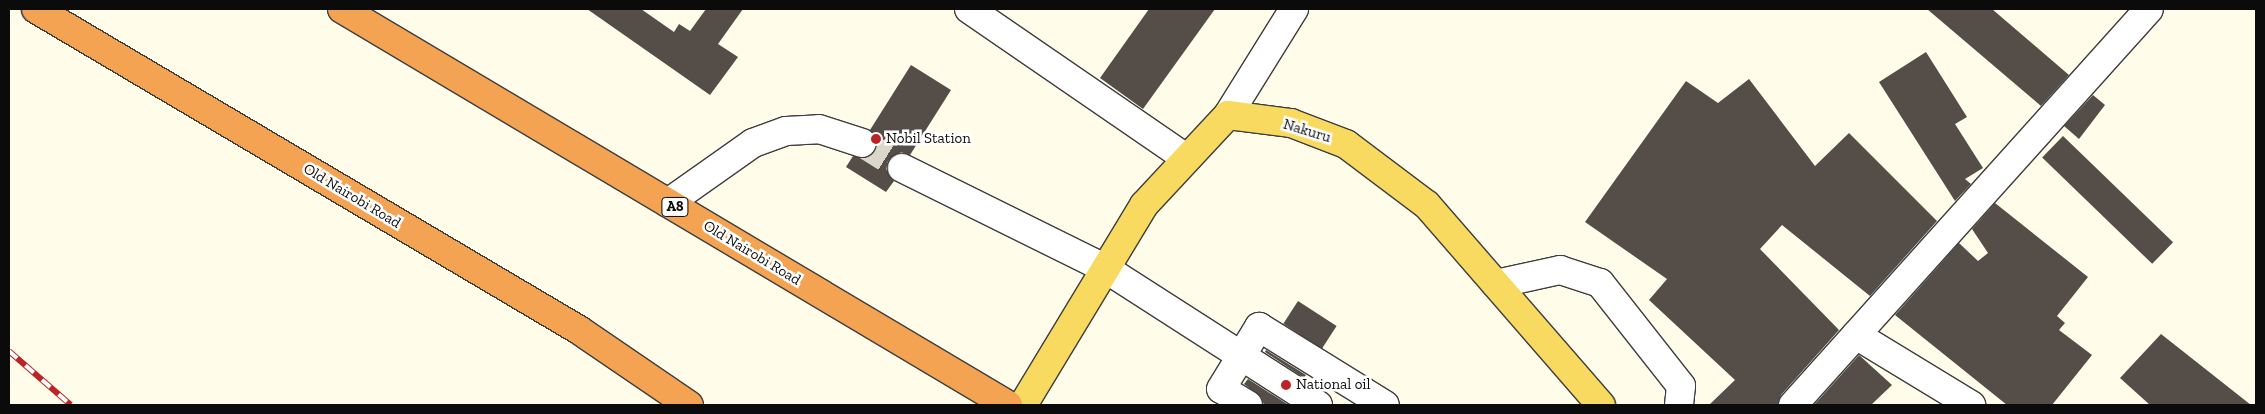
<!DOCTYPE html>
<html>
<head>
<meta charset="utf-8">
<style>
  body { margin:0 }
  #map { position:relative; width:2265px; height:414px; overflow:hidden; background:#fffcea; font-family:"Zilla Slab",serif }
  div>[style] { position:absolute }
  .building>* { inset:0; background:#544d48; transform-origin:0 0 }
  .minor-tunnel>* { height:28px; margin-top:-14px; transform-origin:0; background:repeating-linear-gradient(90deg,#dad8c9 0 28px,transparent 0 42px) }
  .roads { filter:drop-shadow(1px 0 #3e3e3e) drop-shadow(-1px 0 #3e3e3e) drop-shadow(0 1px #3e3e3e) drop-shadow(0 -1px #3e3e3e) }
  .minor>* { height:28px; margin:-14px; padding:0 14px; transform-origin:14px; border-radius:14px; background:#fff }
  .major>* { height:28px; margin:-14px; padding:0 14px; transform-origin:14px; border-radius:14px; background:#f9da60 }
  .highway>* { height:28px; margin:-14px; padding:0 14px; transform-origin:14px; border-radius:14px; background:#f4a352 }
  .rail>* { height:5.5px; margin-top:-2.75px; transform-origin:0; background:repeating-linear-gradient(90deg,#fff 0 11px,#ba2425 0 22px); box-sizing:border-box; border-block:1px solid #ba2425 }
  .dots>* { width:14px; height:14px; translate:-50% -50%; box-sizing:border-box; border:2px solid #fff; border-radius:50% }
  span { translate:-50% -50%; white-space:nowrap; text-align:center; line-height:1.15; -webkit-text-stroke:5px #fff; paint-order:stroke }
  .shield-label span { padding:1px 4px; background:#fff; border:1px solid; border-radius:4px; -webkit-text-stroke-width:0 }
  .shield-label { font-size:14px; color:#0b0b0b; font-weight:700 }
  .street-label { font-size:15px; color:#0b0b0b }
  .poi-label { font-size:15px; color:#0b0b0b }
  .left { translate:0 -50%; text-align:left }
  .frame { position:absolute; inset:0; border:10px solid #0b0b0b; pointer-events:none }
</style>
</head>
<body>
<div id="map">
  <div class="building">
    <i style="clip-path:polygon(587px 9px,641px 9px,674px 32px,679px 24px,690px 31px,706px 9px,743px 9px,718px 44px,738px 57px,710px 95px)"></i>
    <i style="clip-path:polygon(1149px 9px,1215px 9px,1143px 109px,1100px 78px)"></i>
    <i style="clip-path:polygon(1927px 9px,1992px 9px,2069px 75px,2041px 106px)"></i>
    <i style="clip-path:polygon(1926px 52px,1967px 117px,1955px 124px,1983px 168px,1965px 179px,1971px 184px,1955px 201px,1879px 82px)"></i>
    <i style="clip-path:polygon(911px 65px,951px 90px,910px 155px,901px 152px,888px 161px,886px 169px,894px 181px,886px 192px,846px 167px,853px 156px,866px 158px,877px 148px,877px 139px,870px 130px)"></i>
    <i style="clip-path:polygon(1749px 79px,1815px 166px,1849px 133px,1937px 221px,1870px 296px,1782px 225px,1760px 249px,1839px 330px,1781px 395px,1778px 405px,1709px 405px,1735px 380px,1649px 300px,1667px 279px,1585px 222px,1686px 81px,1718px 103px)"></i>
    <i style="clip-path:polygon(2093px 95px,2105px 105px,2079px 139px,2064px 126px)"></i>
    <i style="left:2063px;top:136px;width:153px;height:30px;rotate:44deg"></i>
    <i style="clip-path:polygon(1995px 203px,2088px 277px,2057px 316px,2065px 323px,2059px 330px,2092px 355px,2052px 405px,2007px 405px,1895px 315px,1959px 243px,1978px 261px,1988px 253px,1972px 229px)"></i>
    <i style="left:1298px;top:301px;width:46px;height:27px;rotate:33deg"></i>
    <i style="clip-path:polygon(2161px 334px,2251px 405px,2150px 405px,2120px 378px)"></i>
    <i style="clip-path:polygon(1266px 350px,1306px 375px,1304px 378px,1265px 352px)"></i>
    <i style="clip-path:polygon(1859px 355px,1892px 385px,1871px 405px,1814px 405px)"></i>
    <i style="clip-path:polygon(1248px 379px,1287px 404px,1286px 405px,1264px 405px,1261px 397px,1244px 384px)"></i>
  </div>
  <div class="minor-tunnel">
    <i style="left:862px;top:143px;width:47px;rotate:32deg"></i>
  </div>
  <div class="roads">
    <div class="minor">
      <i style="left:969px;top:9px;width:261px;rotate:34.5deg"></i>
      <i style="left:1228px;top:115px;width:125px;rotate:-58.1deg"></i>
      <i style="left:902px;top:168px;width:228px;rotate:26.3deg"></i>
      <i style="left:1106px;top:269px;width:252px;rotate:32.7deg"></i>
      <i style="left:668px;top:203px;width:104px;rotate:-35.2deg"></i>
      <i style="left:753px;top:143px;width:35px;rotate:-20deg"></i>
      <i style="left:786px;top:131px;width:33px;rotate:-3deg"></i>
      <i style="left:819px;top:129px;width:45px;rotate:18deg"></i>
      <i style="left:1496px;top:284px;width:66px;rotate:-12.3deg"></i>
      <i style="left:1560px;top:270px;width:42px;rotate:18deg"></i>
      <i style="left:1600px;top:283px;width:131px;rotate:51.8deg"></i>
      <i style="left:1681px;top:386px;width:19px;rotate:96deg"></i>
      <i style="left:1856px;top:335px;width:135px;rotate:31.3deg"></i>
      <i style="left:1248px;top:405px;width:31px;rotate:-149deg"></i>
      <i style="left:1221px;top:389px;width:73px;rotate:-58.5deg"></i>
      <i style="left:1259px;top:327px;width:148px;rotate:31.8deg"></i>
      <i style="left:1793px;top:405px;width:532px;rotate:-48.04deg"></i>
    </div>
    <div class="major">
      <i style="left:1023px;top:405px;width:234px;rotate:-58.8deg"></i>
      <i style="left:1144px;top:205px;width:123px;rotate:-47deg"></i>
      <i style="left:1228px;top:115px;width:64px;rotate:7.2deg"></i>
      <i style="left:1291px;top:123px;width:59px;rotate:20.9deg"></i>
      <i style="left:1346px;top:144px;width:101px;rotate:37deg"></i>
      <i style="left:1427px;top:205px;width:265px;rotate:49deg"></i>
    </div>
    <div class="highway">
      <i style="left:36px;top:9px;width:631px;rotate:30.59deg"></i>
      <i style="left:579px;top:330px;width:133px;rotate:34.3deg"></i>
      <i style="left:342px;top:9px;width:775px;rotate:30.74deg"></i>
    </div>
  </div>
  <div class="rail">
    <i style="left:9px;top:351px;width:82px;rotate:41.1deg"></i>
  </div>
  <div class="dots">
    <i style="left:876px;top:139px;background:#ba2425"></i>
    <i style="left:1286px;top:385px;background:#ba2425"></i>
  </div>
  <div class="shield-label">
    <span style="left:675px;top:207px">A8</span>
  </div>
  <div class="street-label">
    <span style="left:1307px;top:131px;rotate:17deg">Nakuru</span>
    <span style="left:352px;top:196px;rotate:31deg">Old Nairobi Road</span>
    <span style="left:752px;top:253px;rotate:31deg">Old Nairobi Road</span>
  </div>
  <div class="poi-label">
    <span class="left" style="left:886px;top:139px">Nobil Station</span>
    <span class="left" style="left:1296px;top:385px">National oil</span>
  </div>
  <div class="frame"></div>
</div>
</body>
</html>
